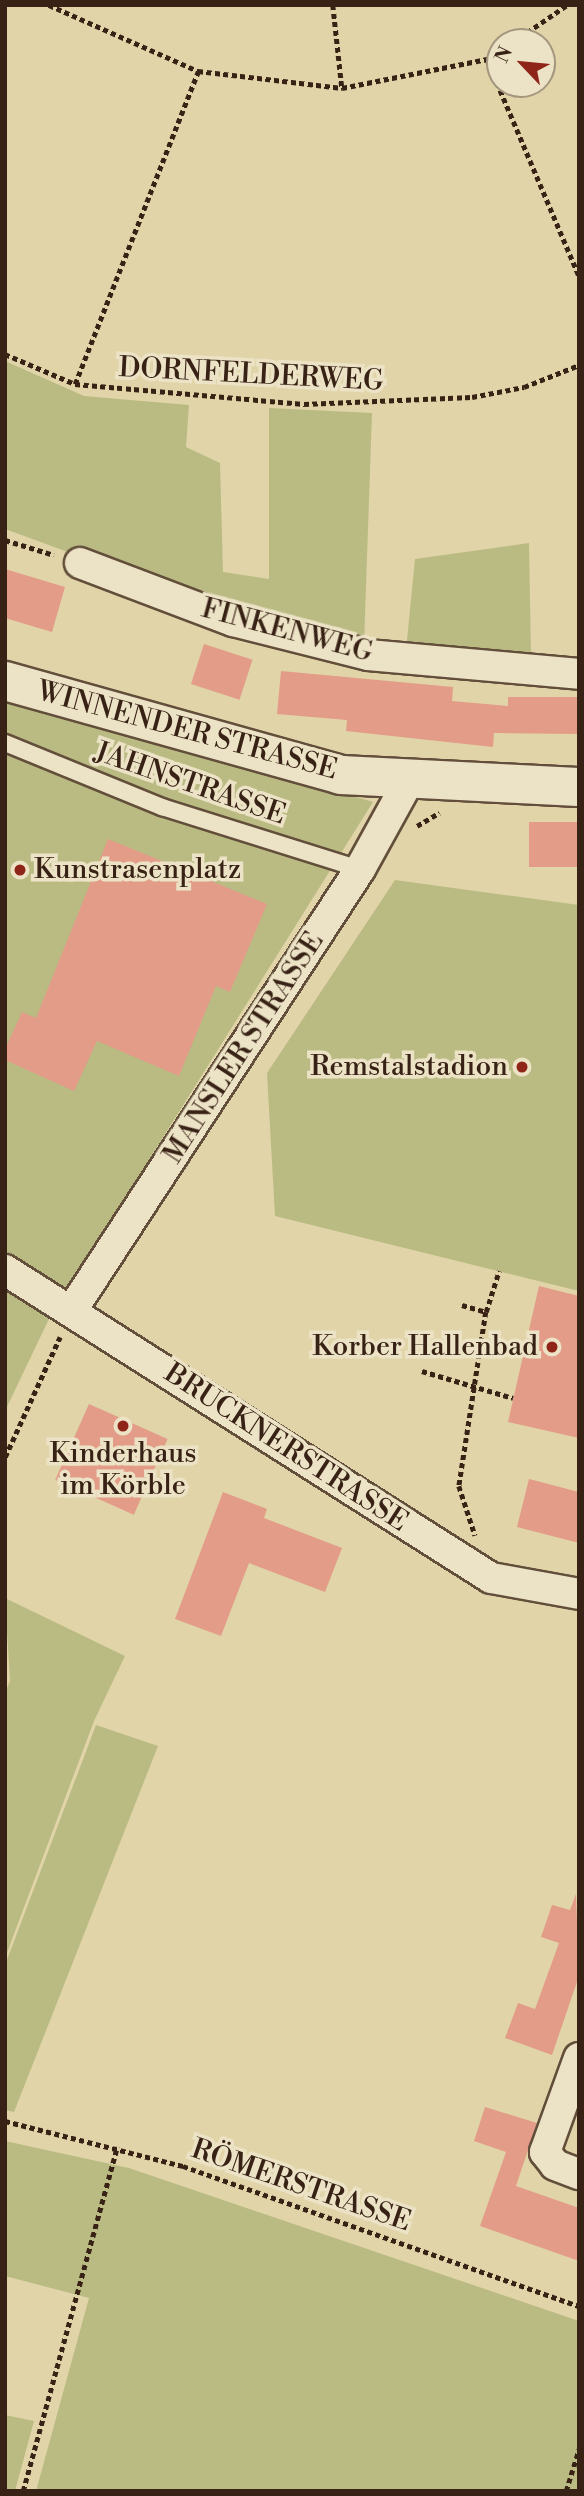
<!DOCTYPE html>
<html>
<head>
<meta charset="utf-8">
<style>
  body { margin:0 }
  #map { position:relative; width:584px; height:2496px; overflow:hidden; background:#e1d4a8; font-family:"Libre Bodoni",serif }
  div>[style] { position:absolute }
  .green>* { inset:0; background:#babb83 }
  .building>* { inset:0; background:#e29c88; transform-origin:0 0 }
  .path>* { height:4.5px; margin-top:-2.25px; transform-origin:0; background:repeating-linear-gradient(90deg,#382215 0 5px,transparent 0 8.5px) }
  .roads { filter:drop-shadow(2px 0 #624e3a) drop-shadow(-2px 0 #624e3a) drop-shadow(0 2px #624e3a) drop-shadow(0 -2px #624e3a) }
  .lane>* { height:16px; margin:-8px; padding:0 8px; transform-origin:8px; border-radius:8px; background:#ece3c6 }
  .street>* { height:30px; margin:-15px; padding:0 15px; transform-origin:15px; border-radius:15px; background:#ece3c6 }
  .secondary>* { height:38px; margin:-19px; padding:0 19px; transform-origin:19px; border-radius:19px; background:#ece3c6 }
  .dots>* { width:19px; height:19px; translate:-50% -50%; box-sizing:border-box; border:4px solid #ece3c6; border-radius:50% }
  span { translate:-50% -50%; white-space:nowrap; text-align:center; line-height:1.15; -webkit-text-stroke:7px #ece3c6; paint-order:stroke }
  .street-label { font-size:28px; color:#382215 }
  .poi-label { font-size:28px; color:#382215 }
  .left { translate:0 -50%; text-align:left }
  .right { translate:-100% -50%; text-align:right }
  .frame { position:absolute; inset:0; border:7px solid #382215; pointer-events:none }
  .north { position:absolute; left:486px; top:28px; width:70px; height:70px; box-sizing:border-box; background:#ece3c6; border:2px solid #a4967f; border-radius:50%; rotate:296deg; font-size:19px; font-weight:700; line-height:28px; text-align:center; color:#382215 }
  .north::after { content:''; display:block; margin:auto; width:24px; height:32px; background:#8f2418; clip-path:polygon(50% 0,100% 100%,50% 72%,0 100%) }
</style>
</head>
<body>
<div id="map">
  <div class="green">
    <i style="clip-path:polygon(5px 361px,84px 396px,189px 405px,186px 447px,220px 463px,223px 572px,269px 579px,269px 408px,372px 413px,364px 645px,232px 612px,5px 529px)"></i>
    <i style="clip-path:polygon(529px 543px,531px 656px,406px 650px,415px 559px)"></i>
    <i style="clip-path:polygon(5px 692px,373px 802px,48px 1321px,5px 1411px)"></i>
    <i style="clip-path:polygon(395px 880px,579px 905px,579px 1291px,275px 1216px,267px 1073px)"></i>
    <i style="clip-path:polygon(5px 1598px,125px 1656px,94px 1721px,5px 1958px,5px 1693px,10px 1681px)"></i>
    <i style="clip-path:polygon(96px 1725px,158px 1746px,14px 2112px,5px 2110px,5px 1965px)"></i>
    <i style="clip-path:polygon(5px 2141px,129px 2168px,579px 2321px,579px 2491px,36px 2491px,89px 2298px,5px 2276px)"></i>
    <i style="clip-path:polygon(5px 2415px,34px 2421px,15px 2491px,5px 2491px)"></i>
  </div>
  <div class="building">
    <i style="clip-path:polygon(5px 569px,65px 587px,52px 632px,5px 618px)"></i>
    <i style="left:204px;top:644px;width:51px;height:42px;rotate:18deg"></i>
    <i style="clip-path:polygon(281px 671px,453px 687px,452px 701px,508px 706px,508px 697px,579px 697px,579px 734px,494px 733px,493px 747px,346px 731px,347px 720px,277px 714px)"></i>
    <i style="left:579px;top:822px;width:45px;height:50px;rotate:90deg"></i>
    <i style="clip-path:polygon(108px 839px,267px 904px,230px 992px,216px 986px,179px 1076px,97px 1041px,74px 1091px,5px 1060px,5px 1049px,22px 1012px,36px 1018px)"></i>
    <i style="clip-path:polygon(539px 1286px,579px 1296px,579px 1438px,508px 1422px)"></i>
    <i style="left:89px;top:1404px;width:86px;height:83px;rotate:24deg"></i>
    <i style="clip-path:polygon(529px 1479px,579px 1492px,579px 1543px,517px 1527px)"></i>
    <i style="clip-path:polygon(223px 1492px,267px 1509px,264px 1518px,342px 1548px,325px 1592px,249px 1563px,221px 1636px,175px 1619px)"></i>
    <i style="clip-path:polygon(576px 1894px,579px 1976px,552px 2055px,505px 2038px,518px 2003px,535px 2009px,559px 1943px,541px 1937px,552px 1905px,570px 1910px)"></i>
    <i style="clip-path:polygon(485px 2107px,537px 2123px,516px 2186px,579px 2208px,579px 2261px,480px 2226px,506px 2152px,474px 2141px)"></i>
  </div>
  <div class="path">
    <i style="left:49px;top:5px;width:163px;rotate:23.9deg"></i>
    <i style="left:198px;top:71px;width:145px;rotate:6.7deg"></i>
    <i style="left:342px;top:88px;width:148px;rotate:-11.3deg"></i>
    <i style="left:487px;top:59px;width:16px;rotate:-35deg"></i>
    <i style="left:333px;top:5px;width:83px;rotate:83.8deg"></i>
    <i style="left:513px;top:42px;width:65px;rotate:-34.4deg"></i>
    <i style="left:487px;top:59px;width:236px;rotate:67deg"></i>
    <i style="left:5px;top:354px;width:76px;rotate:23.2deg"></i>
    <i style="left:75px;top:384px;width:230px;rotate:5deg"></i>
    <i style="left:304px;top:404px;width:168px;rotate:-2.4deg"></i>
    <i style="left:472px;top:397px;width:53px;rotate:-10.9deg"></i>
    <i style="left:524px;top:387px;width:59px;rotate:-21.8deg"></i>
    <i style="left:75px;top:384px;width:336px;rotate:-68.5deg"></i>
    <i style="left:5px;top:540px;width:51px;rotate:17deg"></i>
    <i style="left:417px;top:826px;width:26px;rotate:-31deg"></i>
    <i style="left:462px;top:1305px;width:25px;rotate:16deg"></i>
    <i style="left:486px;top:1312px;width:176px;rotate:98.8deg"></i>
    <i style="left:459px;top:1486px;width:52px;rotate:71.9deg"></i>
    <i style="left:486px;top:1312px;width:43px;rotate:-72.4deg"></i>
    <i style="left:422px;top:1371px;width:95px;rotate:16.5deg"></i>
    <i style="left:5px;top:1457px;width:132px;rotate:-65.4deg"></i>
    <i style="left:5px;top:2121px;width:184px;rotate:14.2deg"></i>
    <i style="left:183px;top:2166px;width:420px;rotate:19.5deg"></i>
    <i style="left:23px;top:2491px;width:357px;rotate:-74.7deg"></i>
    <i style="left:566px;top:2491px;width:44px;rotate:-72.8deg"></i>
  </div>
  <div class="roads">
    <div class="lane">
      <i style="left:5px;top:743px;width:170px;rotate:22.2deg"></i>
      <i style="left:162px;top:807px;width:207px;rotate:17.4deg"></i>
    </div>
    <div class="street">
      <i style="left:80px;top:563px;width:164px;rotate:20.8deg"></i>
      <i style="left:233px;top:621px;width:139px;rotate:14.1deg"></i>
      <i style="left:368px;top:655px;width:212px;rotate:5.1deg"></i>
      <i style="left:5px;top:1270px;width:575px;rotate:32.36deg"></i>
      <i style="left:491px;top:1578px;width:89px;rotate:10.3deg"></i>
      <i style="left:72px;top:1310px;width:527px;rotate:-56.85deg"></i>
      <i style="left:360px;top:869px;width:99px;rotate:-61.1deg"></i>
      <i style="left:579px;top:2058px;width:100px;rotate:109.9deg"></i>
      <i style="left:545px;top:2152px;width:16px;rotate:52deg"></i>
      <i style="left:555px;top:2165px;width:26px;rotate:21deg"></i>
    </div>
    <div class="secondary">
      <i style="left:5px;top:681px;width:349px;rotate:15.6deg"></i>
      <i style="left:341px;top:775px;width:238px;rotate:2.9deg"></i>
    </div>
  </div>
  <div class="dots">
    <i style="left:20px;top:870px;background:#8f2418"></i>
    <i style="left:522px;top:1067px;background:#8f2418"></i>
    <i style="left:552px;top:1347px;background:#8f2418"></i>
    <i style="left:123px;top:1426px;background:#8f2418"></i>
  </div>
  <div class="street-label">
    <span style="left:251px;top:375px;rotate:3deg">DORNFELDERWEG</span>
    <span style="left:287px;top:631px;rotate:15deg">FINKENWEG</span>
    <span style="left:187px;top:731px;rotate:15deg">WINNENDER STRASSE</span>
    <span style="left:190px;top:784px;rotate:19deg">JAHNSTRASSE</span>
    <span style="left:244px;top:1048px;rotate:-57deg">MANSLER STRASSE</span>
    <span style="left:286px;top:1448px;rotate:33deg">BRUCKNERSTRASSE</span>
    <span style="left:301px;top:2186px;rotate:19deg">RÖMERSTRASSE</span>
  </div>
  <div class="poi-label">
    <span class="left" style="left:34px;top:870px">Kunstrasenplatz</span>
    <span class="right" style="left:508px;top:1067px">Remstalstadion</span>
    <span class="right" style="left:538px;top:1347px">Korber Hallenbad</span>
    <span style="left:123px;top:1470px">Kinderhaus<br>im Körble</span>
  </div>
  <div class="frame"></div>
  <div class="north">N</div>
</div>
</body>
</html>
